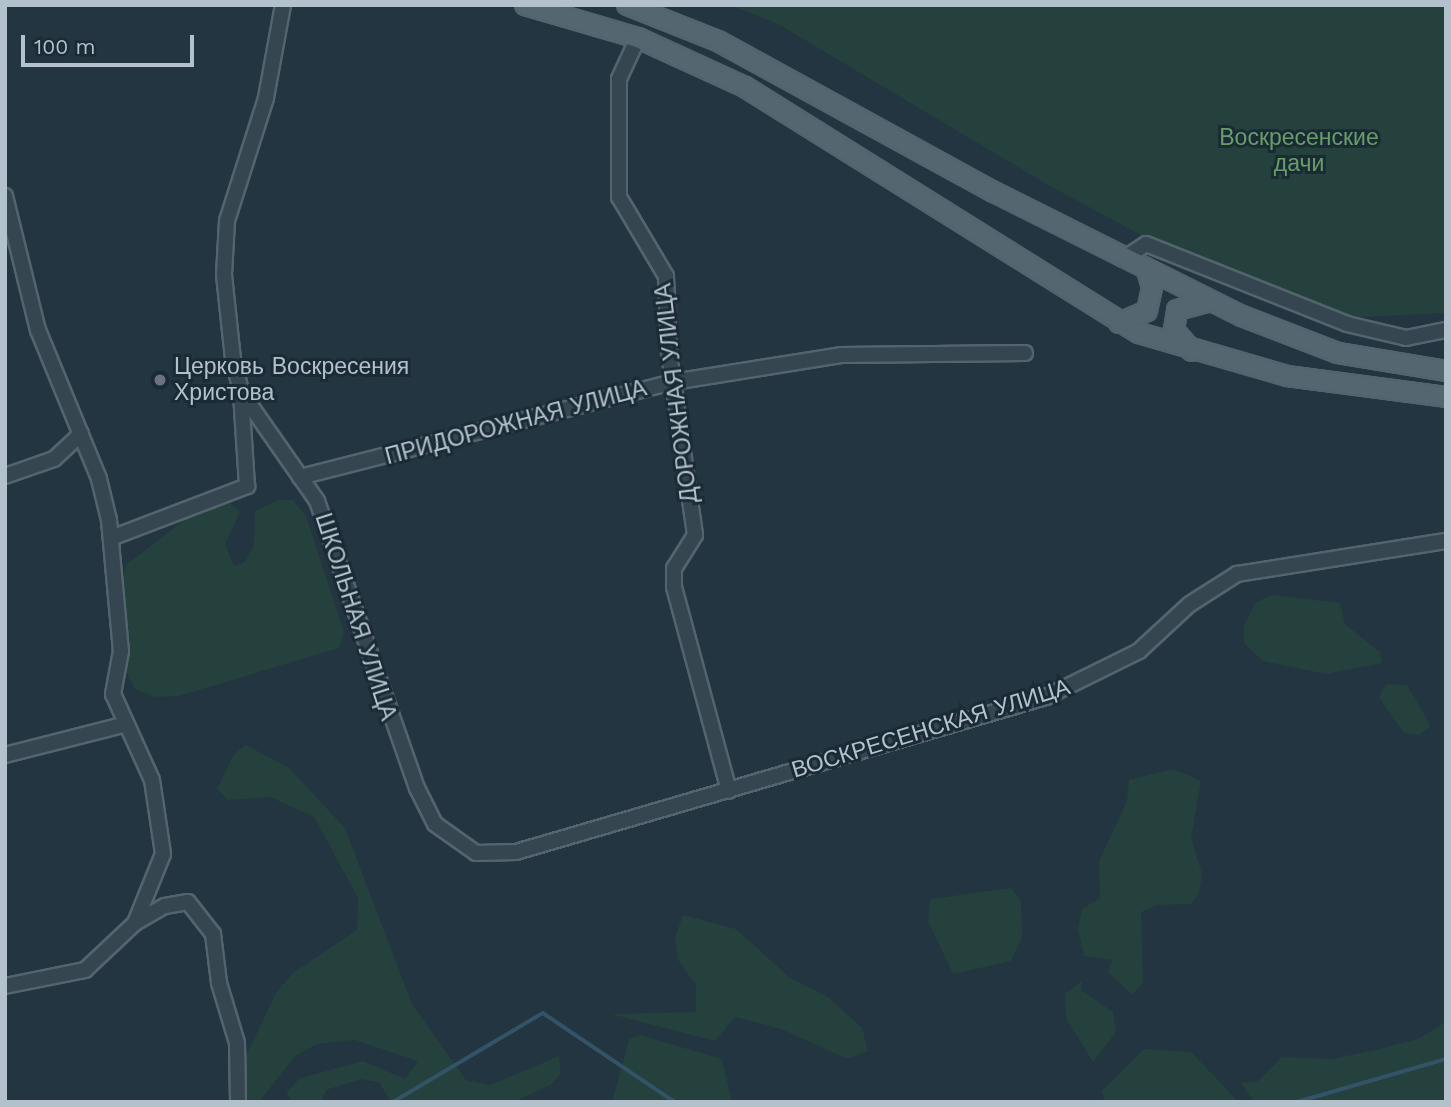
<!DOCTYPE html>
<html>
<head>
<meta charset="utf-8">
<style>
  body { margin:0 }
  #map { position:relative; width:1451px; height:1107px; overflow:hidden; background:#223540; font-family:"Work Sans",sans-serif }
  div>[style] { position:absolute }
  .green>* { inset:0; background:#24413e }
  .stream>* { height:3.5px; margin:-1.75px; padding:0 1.75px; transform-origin:1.75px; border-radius:1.75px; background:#335367 }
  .roads { filter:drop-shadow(2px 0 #54646e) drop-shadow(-2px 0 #54646e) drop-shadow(0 2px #54646e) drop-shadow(0 -2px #54646e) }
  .minor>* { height:14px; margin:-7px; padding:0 7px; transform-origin:7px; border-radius:7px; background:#364650 }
  .major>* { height:18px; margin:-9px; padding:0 9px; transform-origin:9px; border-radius:9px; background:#546670 }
  .dots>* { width:19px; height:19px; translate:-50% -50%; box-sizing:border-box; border:4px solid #1b2b35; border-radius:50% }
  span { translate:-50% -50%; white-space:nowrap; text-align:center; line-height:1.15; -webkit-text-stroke:6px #1b2b35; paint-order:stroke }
  .park-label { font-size:23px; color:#679e68 }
  .poi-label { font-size:23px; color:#b2c1cb }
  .left { translate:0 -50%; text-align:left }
  .street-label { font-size:23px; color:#b2c1cb }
  .frame { position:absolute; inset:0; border:7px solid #b2c1cb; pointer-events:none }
  .scale { position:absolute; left:21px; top:35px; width:173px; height:32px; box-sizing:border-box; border:4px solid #b2c1cb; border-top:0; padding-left:9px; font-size:21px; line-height:24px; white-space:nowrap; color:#b2c1cb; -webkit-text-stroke:5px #1b2b35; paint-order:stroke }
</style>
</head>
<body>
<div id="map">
  <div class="green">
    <i style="clip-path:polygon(731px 5px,1446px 5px,1446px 313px,1342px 318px,1232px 284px,1048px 185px,778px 24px)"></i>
    <i style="clip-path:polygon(278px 500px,293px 500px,306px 516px,344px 632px,339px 648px,179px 696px,155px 697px,135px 689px,126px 671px,130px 638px,120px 586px,126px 565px,190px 516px,229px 502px,240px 512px,225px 544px,234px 566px,245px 562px,254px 545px,255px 511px)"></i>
    <i style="clip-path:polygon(1272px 595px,1340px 603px,1345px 624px,1380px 652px,1382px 663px,1326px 674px,1263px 661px,1244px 643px,1244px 625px,1256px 602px)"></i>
    <i style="clip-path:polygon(1386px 684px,1407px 685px,1431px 726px,1419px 735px,1404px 733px,1379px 698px)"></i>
    <i style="clip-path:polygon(246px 745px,289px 768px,345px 828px,412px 1004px,466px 1080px,490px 1085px,559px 1056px,561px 1074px,550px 1085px,514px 1102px,391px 1102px,379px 1082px,361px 1079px,326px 1090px,321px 1102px,292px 1102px,286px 1093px,300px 1078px,363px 1061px,405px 1079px,418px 1061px,355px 1040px,317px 1044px,295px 1056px,259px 1102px,244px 1098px,246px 1056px,276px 993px,293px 973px,357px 930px,358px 898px,314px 817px,270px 797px,228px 800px,217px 789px,234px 754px)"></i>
    <i style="clip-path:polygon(1173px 769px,1201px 781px,1191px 838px,1202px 874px,1199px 893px,1191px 904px,1157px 905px,1141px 912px,1143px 983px,1132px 995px,1107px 971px,1113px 960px,1084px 956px,1078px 929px,1082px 909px,1100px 898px,1099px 861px,1127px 801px,1129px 780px)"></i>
    <i style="clip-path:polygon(1011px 888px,1021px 901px,1022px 937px,1011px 961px,953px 974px,928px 921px,930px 899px)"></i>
    <i style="clip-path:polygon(683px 915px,736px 929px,789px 977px,828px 997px,862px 1028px,868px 1051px,848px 1059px,781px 1029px,735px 1017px,715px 1041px,611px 1014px,696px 1012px,696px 985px,678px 960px,675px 938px)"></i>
    <i style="clip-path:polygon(1083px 980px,1081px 990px,1113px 1012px,1116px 1032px,1093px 1062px,1066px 1018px,1065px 994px)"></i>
    <i style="clip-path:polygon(1446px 1022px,1446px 1102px,1254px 1102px,1241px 1083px,1258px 1081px,1282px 1057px,1332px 1059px,1376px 1050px,1418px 1039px)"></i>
    <i style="clip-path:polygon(640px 1035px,722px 1059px,732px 1102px,612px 1102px,629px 1039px)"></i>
    <i style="clip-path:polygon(1144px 1049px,1191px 1052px,1239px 1102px,1105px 1102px,1102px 1091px)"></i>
  </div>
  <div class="stream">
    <i style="left:393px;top:1102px;width:174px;rotate:-30.7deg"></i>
    <i style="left:543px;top:1013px;width:159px;rotate:34deg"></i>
    <i style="left:1297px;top:1102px;width:155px;rotate:-16.1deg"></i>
  </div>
  <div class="roads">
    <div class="minor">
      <i style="left:283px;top:5px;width:95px;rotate:100.4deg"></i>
      <i style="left:266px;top:98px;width:129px;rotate:107.6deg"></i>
      <i style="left:227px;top:221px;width:54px;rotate:93.2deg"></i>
      <i style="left:224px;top:275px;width:84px;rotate:83.9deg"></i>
      <i style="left:233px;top:359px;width:34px;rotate:76deg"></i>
      <i style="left:241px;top:392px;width:133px;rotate:55.1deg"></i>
      <i style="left:317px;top:501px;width:304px;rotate:70.8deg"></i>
      <i style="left:417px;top:788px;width:40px;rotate:63.4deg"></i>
      <i style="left:435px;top:824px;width:50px;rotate:35.3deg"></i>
      <i style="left:476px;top:853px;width:40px;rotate:-1.4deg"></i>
      <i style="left:516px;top:852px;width:552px;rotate:-16.3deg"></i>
      <i style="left:1046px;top:697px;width:104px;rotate:-26.3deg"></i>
      <i style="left:1139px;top:651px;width:69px;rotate:-42.7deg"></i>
      <i style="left:1190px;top:604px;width:56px;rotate:-32.6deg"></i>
      <i style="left:1237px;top:574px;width:212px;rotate:-9deg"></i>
      <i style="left:638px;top:38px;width:45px;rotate:114.9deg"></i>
      <i style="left:619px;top:79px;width:118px;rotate:90deg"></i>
      <i style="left:619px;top:197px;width:92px;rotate:59.3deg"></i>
      <i style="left:666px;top:276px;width:78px;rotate:87.8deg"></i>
      <i style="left:669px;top:354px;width:183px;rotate:81.8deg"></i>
      <i style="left:695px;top:535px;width:39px;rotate:122deg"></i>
      <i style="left:674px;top:568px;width:19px;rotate:90deg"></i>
      <i style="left:674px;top:587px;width:211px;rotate:74.9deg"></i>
      <i style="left:5px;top:196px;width:138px;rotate:76.2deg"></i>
      <i style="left:38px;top:330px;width:161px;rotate:67.7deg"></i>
      <i style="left:99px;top:479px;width:42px;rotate:76.3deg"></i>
      <i style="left:109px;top:520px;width:132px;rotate:84.8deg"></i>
      <i style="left:121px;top:651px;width:44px;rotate:100.5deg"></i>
      <i style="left:113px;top:694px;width:94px;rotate:65.6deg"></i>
      <i style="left:152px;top:780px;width:75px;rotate:81.5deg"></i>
      <i style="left:163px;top:854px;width:74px;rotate:112.1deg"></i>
      <i style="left:1123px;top:259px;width:27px;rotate:-33deg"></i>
      <i style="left:1146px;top:244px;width:216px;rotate:21.7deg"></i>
      <i style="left:1347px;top:324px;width:61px;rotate:13.3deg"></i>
      <i style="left:1406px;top:338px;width:41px;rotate:-11.3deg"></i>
      <i style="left:5px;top:476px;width:52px;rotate:-19.1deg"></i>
      <i style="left:54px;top:459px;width:37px;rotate:-43deg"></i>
      <i style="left:300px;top:477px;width:385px;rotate:-14.3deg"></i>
      <i style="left:673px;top:382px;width:170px;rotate:-9.1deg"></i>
      <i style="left:841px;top:355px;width:184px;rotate:-0.6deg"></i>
      <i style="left:111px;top:538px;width:146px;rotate:-20.9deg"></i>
      <i style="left:247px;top:486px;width:94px;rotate:-93.7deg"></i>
      <i style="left:5px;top:755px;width:122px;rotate:-14.3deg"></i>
      <i style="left:5px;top:986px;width:82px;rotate:-11.3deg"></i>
      <i style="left:85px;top:970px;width:69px;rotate:-43.2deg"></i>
      <i style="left:135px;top:923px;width:34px;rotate:-30deg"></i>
      <i style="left:165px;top:906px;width:23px;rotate:-10deg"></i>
      <i style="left:188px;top:902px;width:41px;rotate:52deg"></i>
      <i style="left:213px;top:934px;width:49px;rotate:83deg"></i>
      <i style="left:219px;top:983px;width:63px;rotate:73.3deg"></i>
      <i style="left:237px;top:1043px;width:59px;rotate:89deg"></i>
    </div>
    <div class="major">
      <i style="left:525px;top:5px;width:118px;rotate:16.3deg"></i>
      <i style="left:638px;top:38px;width:118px;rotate:24.6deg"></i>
      <i style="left:745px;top:87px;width:464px;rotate:32deg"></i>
      <i style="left:1139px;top:333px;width:154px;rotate:16.2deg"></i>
      <i style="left:1287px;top:376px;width:160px;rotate:7.5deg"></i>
      <i style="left:627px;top:5px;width:98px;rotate:21.6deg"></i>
      <i style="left:718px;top:41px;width:315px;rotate:28.7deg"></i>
      <i style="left:994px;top:192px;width:277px;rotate:26.6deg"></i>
      <i style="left:1242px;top:316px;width:103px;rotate:21.1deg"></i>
      <i style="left:1338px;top:353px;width:109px;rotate:9.5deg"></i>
      <i style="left:1119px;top:323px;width:30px;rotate:-23deg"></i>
      <i style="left:1147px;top:311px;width:25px;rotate:-78deg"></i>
      <i style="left:1152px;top:287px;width:17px;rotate:-107deg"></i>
      <i style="left:1192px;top:351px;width:28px;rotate:-131deg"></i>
      <i style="left:1174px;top:330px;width:20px;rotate:-81deg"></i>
      <i style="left:1177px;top:310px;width:34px;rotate:-15deg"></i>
    </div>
  </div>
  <div class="dots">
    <i style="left:160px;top:380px;background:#6b7280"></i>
  </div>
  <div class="park-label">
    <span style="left:1299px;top:151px">Воскресенские<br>дачи</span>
  </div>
  <div class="poi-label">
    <span class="left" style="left:174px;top:380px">Церковь Воскресения<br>Христова</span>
  </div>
  <div class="street-label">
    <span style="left:677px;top:393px;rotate:-97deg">ДОРОЖНАЯ УЛИЦА</span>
    <span style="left:516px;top:423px;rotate:-15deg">ПРИДОРОЖНАЯ УЛИЦА</span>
    <span style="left:355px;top:617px;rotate:72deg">ШКОЛЬНАЯ УЛИЦА</span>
    <span style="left:931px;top:729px;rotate:-17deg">ВОСКРЕСЕНСКАЯ УЛИЦА</span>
  </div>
  <div class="frame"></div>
  <div class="scale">100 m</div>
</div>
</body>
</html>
